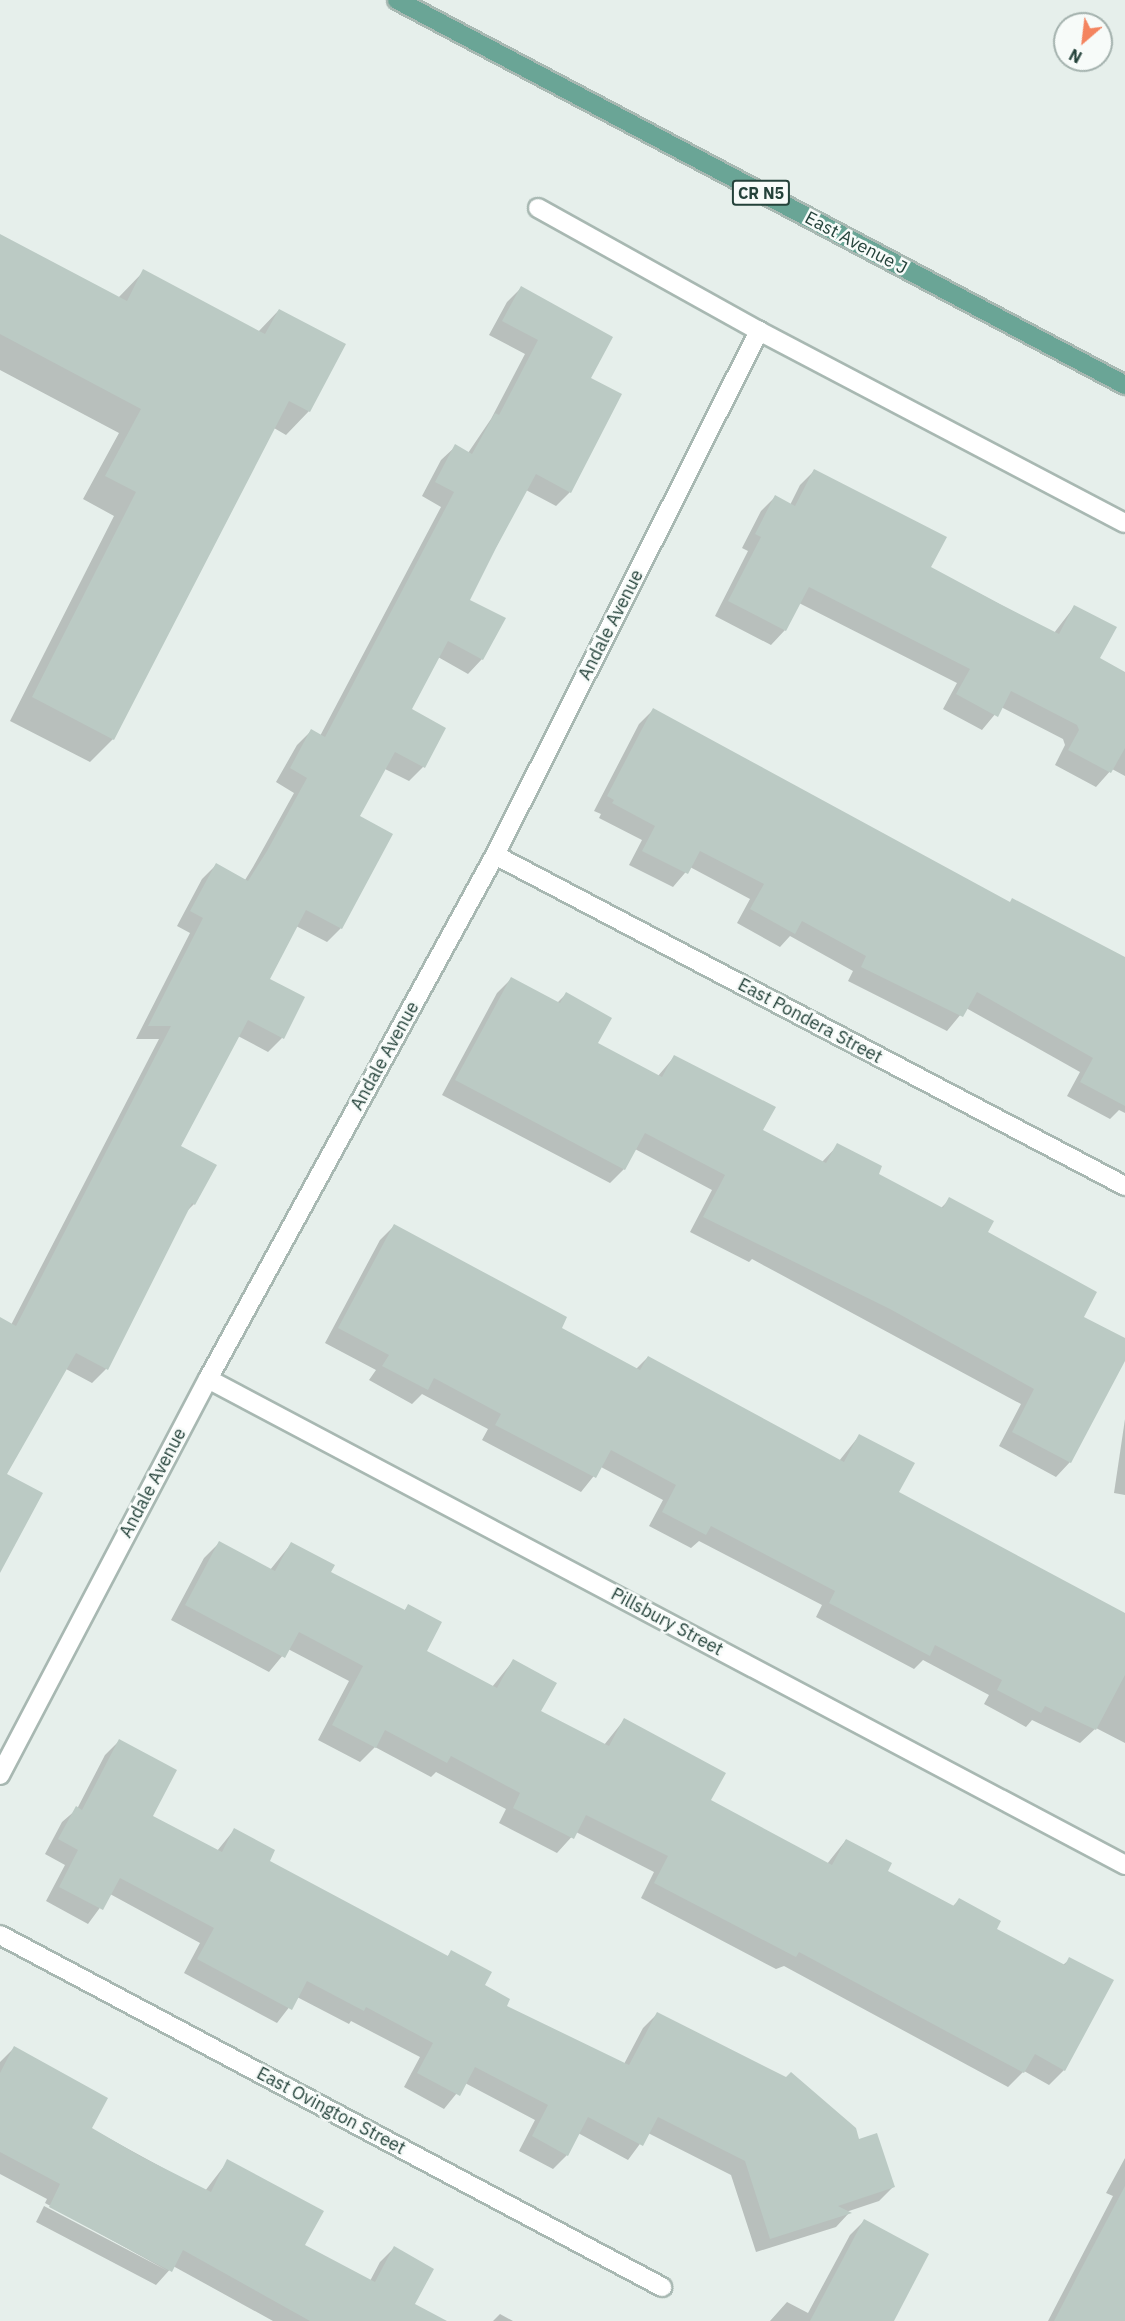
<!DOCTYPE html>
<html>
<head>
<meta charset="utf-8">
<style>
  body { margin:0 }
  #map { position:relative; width:1125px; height:2321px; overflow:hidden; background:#e6efeb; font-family:"IBM Plex Sans",sans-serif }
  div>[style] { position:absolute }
  .shadow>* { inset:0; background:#0003 }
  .building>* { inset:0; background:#bbcac4 }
  .roads { filter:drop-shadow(2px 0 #a8b8b2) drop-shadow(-2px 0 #a8b8b2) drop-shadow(0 2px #a8b8b2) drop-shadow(0 -2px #a8b8b2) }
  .minor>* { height:18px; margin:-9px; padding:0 9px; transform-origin:9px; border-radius:9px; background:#fff }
  .primary>* { height:18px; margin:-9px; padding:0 9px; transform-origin:9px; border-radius:9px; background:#6aa596 }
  span { translate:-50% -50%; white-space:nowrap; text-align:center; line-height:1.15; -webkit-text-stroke:5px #f7fbf9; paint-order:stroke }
  .shield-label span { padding:2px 4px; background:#f7fbf9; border:2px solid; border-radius:4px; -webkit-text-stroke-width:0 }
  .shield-label { font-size:16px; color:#24423a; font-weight:700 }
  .street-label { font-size:18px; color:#24423a }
  .north { position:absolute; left:1053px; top:12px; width:60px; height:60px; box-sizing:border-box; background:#f7fbf9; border:2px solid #a3b1ad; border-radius:50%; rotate:208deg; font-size:16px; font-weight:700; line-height:24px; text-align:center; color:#24423a }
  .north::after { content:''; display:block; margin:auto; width:21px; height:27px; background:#f4845f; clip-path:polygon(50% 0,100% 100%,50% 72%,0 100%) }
</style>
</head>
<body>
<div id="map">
  <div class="shadow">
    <i style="clip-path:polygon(0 235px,118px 298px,144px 271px,258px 332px,279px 310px,309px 411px,286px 435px,274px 428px,113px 739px,90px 762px,10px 721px,114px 516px,83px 499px,119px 433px,0 370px)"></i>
    <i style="clip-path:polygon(521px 288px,589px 379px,570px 492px,556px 506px,526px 490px,468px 600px,482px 659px,468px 674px,438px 657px,410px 710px,444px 728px,423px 767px,409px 781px,385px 769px,358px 817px,341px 928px,327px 942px,296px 926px,268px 980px,282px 1038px,268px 1052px,238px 1036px,179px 1147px,194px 1204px,187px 1211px,106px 1369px,92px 1383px,66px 1369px,5px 1474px,0 1543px,0 1322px,11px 1325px,159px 1039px,136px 1039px,190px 933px,177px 926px,202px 879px,216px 865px,245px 880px,253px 867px,294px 793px,276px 782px,297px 745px,311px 731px,320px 736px,441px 507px,422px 496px,441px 460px,456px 446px,468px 453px,491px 419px,525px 354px,489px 335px,507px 302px)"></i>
    <i style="clip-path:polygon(814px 471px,929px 567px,1054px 633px,1074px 607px,1098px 659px,1125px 673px,1125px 776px,1112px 769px,1096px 787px,1055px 765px,1065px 745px,1063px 739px,1001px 707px,982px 730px,943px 709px,957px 683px,799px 603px,785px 630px,771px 645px,715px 616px,748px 551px,742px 548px,761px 511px,775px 497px,790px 505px,800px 485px)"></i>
    <i style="clip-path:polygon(653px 710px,1009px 903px,1125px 959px,1125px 1113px,1119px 1110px,1110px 1119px,1067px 1096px,1080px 1072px,966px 1008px,947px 1031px,848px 981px,853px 971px,790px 936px,780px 947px,737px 923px,750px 899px,690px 867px,673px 887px,629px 865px,642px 840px,599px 818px,601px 814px,594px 811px,639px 724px)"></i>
    <i style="clip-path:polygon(511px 979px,557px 1003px,566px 994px,596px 1044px,658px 1076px,674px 1057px,761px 1130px,822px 1162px,838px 1145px,877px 1175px,940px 1209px,950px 1199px,1082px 1317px,1125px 1339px,1125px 1358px,1070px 1462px,1056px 1477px,999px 1446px,1021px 1404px,752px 1259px,749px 1262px,690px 1232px,712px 1190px,635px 1149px,624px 1169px,610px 1183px,442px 1095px,497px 993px)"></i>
    <i style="clip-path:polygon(394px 1226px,560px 1328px,636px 1369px,648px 1357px,839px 1461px,859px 1436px,897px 1492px,1125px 1614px,1125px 1743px,1096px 1728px,1080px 1743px,1032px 1720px,1026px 1727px,984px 1704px,989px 1695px,923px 1660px,914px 1669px,816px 1617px,822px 1605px,699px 1541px,691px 1548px,649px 1526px,663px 1500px,601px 1467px,581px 1492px,482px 1440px,488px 1429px,422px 1394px,412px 1404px,369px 1380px,376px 1370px,325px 1343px,380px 1240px)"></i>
    <i style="clip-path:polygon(1125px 1419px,1125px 1495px,1114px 1493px)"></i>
    <i style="clip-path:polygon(219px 1543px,270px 1570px,291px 1544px,329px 1572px,404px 1611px,408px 1606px,425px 1652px,492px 1687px,513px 1661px,539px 1712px,604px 1745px,624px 1720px,709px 1801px,827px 1864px,846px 1840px,886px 1872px,952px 1907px,959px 1900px,995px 1929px,1063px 1965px,1070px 1959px,1064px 2070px,1049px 2085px,1024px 2071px,1008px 2087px,784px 1966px,776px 1969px,641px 1898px,654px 1872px,576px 1832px,557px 1853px,499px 1823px,506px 1809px,436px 1772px,431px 1777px,375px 1747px,360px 1762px,318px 1740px,349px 1681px,288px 1649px,269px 1672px,171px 1620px,204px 1558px)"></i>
    <i style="clip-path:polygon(119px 1741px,151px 1817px,217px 1851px,234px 1830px,268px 1862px,447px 1957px,451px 1952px,505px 2006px,624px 2064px,643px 2028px,657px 2014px,858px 2141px,893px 2187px,879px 2201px,846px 2212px,849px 2213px,836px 2227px,756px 2252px,731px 2175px,648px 2133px,628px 2160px,578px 2133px,567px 2155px,553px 2169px,519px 2151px,535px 2120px,465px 2083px,444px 2109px,404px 2087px,420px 2057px,351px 2021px,349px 2024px,297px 1997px,277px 2023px,184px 1973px,200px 1943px,110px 1894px,88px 1924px,46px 1901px,65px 1865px,45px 1854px,62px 1822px,77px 1809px,105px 1755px)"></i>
    <i style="clip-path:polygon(14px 2048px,90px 2128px,205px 2191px,228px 2161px,303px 2246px,370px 2281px,380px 2262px,394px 2248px,413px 2304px,444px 2321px,273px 2321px,173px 2266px,156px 2285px,36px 2222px,44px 2206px,168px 2271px,45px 2203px,47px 2199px,0 2174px,0 2062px)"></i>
    <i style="clip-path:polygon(1125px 2158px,1125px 2321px,1048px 2321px,1113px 2196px,1106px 2193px)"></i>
    <i style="clip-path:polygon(864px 2221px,892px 2321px,770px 2321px,787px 2302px,808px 2313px,850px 2235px)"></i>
    <i style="clip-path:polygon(500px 2314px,513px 2321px,493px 2321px)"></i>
  </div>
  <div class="building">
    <i style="clip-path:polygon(0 234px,127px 301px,143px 269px,265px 334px,279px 309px,346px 344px,310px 412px,289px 401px,114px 740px,32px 697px,136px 492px,105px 476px,141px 409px,0 334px)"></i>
    <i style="clip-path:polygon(521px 286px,613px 337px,591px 378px,622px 394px,571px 493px,536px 474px,496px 548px,470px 600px,506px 618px,483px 660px,448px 641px,412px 709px,446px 728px,425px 768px,395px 752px,360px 816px,393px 834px,342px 929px,306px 910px,270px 979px,305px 997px,284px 1039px,248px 1020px,181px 1146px,217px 1165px,195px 1205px,192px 1203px,108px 1370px,76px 1353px,7px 1474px,43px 1493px,0 1573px,0 1317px,16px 1326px,171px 1026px,148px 1026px,203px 918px,190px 911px,216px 863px,248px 881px,267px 851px,307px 778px,290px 768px,311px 729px,325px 737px,454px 492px,435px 482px,455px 444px,472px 454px,495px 413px,499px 415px,538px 340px,502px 321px)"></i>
    <i style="clip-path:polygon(814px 469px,947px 537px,931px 567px,1000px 604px,1059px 634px,1074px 605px,1117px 627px,1100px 658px,1125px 672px,1125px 748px,1111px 773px,1068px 750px,1079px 730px,1077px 725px,1011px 691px,998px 717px,956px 694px,970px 669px,809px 587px,786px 631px,728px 601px,761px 537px,755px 534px,775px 495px,795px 506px)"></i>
    <i style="clip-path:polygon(653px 708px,1010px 902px,1012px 898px,1125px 957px,1125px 1106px,1080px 1082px,1093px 1058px,977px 992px,963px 1017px,861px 967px,866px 956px,802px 921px,795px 934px,750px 909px,764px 884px,700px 851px,688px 874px,642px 851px,655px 826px,612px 803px,614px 800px,607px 796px)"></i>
    <i style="clip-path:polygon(511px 977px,560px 1003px,566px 992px,612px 1018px,598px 1043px,662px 1077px,674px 1055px,776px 1107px,763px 1130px,826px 1163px,837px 1143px,882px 1166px,879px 1174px,943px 1208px,949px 1197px,994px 1221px,988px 1232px,1097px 1292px,1084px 1317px,1125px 1338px,1125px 1361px,1071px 1463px,1012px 1432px,1034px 1389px,890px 1309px,703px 1217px,725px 1175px,645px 1133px,625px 1170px,455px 1080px)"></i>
    <i style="clip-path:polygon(394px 1224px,567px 1317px,562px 1328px,640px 1370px,648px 1356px,844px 1462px,859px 1434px,915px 1463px,899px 1492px,1125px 1613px,1125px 1675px,1096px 1730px,1045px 1706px,1041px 1713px,997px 1690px,1002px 1680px,935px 1645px,930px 1656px,829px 1603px,835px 1591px,711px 1526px,706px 1535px,662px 1512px,676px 1485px,611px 1450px,596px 1478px,495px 1425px,501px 1414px,434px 1378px,428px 1390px,382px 1366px,389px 1355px,338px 1328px)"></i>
    <i style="clip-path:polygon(219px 1541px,275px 1571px,291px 1542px,335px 1565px,331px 1572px,405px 1610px,408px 1604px,442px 1622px,427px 1651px,497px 1688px,513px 1659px,557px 1683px,541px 1711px,609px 1746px,624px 1718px,726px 1773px,711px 1800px,832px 1865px,846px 1839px,892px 1863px,888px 1871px,954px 1906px,959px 1898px,1001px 1921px,997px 1929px,1065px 1965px,1069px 1957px,1114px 1980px,1065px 2071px,1035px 2054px,1024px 2073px,799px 1952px,796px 1957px,792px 1955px,654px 1883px,668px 1856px,586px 1815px,574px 1839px,513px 1808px,520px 1793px,451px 1756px,447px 1763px,385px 1730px,376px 1748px,332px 1725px,363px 1666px,299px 1632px,285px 1658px,185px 1605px)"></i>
    <i style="clip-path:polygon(119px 1739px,177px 1770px,153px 1816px,222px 1852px,234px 1828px,275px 1850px,270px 1861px,448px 1956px,451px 1950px,492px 1972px,485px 1985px,510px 1999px,507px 2006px,629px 2065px,657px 2012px,786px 2077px,791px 2072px,856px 2128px,859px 2139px,877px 2133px,895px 2187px,838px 2206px,852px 2213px,770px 2239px,745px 2161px,658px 2117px,643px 2146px,588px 2117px,568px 2156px,532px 2136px,548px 2105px,475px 2067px,460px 2096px,417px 2073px,433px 2043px,366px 2007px,364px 2011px,307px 1981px,292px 2010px,197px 1959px,214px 1928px,120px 1878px,103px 1910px,59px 1887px,78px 1850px,58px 1839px,76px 1806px,82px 1810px)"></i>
    <i style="clip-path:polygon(14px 2046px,108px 2098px,92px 2128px,140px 2156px,211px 2192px,227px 2159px,324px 2211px,305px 2245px,375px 2282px,394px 2246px,434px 2269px,415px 2304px,447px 2321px,310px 2321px,183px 2250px,172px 2272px,49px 2207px,60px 2184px,0 2152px,0 2073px)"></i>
    <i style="clip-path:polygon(1125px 2186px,1125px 2321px,1054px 2321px,1079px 2273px)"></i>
    <i style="clip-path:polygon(864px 2219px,929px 2254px,894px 2321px,810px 2321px)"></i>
  </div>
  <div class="roads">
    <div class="minor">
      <i style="left:538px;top:208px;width:253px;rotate:29.1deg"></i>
      <i style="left:759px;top:331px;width:413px;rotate:27.7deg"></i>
      <i style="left:495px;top:855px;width:712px;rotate:27.72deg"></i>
      <i style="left:208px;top:1379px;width:1038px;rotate:27.92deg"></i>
      <i style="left:0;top:1775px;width:447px;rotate:-62.3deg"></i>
      <i style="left:208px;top:1379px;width:597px;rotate:-61.29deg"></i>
      <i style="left:495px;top:855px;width:587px;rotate:-63.26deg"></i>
      <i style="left:0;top:1935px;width:750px;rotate:28deg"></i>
    </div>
    <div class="primary">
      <i style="left:397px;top:0;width:824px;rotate:27.87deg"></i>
    </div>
  </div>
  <div class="shield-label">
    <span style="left:761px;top:193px">CR N5</span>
  </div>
  <div class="street-label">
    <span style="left:856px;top:243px;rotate:28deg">East Avenue J</span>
    <span style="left:611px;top:625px;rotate:-63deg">Andale Avenue</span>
    <span style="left:810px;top:1021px;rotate:28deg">East Pondera Street</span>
    <span style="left:385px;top:1056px;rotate:-61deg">Andale Avenue</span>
    <span style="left:153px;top:1483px;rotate:-62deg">Andale Avenue</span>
    <span style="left:667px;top:1622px;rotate:28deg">Pillsbury Street</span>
    <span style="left:331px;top:2111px;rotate:28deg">East Ovington Street</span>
  </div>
  <div class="north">N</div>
</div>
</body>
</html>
